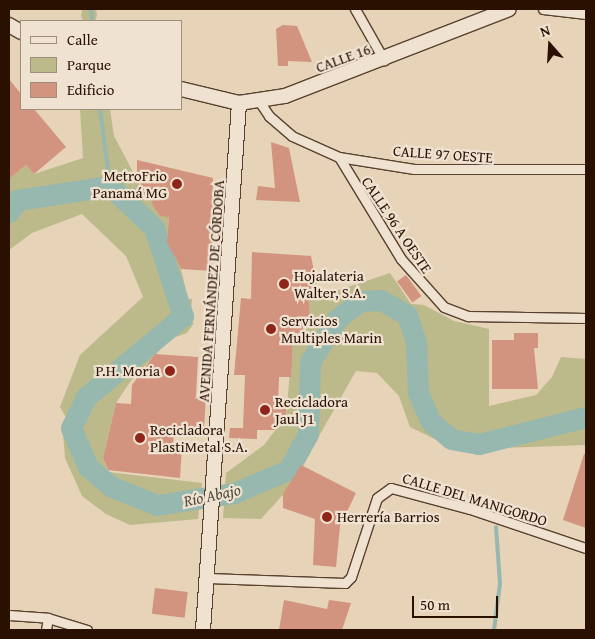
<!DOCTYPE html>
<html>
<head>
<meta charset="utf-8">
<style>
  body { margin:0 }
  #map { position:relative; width:595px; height:639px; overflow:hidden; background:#e6d3b8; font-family:"Gentium Book Plus",serif }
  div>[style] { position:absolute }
  .green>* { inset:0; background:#bcba8a }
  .round { border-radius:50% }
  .stream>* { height:4px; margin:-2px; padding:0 2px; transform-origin:2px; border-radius:2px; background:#96b8ae }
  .river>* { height:21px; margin:-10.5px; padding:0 10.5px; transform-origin:10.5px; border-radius:10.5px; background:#96b8ae }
  .building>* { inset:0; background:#d2947e; transform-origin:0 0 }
  .roads { filter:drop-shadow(1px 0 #59412e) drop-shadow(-1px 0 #59412e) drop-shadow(0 1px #59412e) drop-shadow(0 -1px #59412e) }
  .street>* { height:9px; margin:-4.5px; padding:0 4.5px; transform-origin:4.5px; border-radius:4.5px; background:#efe2d1 }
  .secondary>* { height:14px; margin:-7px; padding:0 7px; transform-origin:7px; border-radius:7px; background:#efe2d1 }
  .dots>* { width:14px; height:14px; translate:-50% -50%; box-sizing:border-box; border:2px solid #efe2d1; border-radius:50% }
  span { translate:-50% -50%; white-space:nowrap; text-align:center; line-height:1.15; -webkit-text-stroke:4.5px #efe2d1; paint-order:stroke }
  .street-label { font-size:15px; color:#2a1000 }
  .poi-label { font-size:15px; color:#2a1000 }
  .right { translate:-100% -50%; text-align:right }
  .left { translate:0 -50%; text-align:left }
  .water-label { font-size:16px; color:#504b3d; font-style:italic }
  .frame { position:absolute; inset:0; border:10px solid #2a1000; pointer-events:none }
  .legend { position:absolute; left:20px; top:20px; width:162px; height:90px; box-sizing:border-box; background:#efe2d1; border:1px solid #a08e7d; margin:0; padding:6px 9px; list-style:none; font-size:15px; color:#2a1000 }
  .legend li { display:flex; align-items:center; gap:10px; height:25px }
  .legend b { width:25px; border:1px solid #a08e7d }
  .north { position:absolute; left:525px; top:20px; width:50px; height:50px; -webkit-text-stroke:4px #efe2d1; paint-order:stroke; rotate:341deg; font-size:14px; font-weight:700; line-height:20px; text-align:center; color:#2a1000 }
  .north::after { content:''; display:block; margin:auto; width:18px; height:22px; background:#2a1000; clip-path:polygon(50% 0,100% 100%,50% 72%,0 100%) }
  .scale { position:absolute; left:412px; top:596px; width:86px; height:22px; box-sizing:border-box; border:2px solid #2a1000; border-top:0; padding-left:6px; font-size:15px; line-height:18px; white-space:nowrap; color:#2a1000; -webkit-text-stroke:4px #efe2d1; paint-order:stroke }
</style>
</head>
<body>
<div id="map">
  <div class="green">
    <i class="round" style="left:81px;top:7px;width:16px;height:16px"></i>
    <i style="clip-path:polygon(80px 109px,110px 109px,114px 136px,143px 191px,153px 193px,152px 204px,169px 217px,167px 242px,181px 269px,188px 299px,192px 299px,190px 322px,194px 323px,187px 333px,170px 339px,130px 382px,116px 403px,103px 458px,108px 472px,202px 483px,198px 519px,130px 525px,106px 514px,82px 496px,65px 458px,63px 434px,67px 419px,60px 407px,80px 355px,143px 297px,126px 256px,82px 214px,32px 233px,9px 250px,9px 179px,26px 165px,34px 174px,83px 158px)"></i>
    <i style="clip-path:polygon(390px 273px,411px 304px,424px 305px,454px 321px,489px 329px,489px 406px,536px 395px,552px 377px,561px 357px,586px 359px,586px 445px,473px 449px,443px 443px,410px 427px,399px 396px,377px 373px,356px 371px,290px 487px,261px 519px,223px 518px,226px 473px,264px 445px,286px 416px,293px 339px,310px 321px,309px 294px,325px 299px,337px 296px,336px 291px)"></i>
  </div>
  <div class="stream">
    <i style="left:91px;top:9px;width:12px;rotate:85deg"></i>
    <i style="left:100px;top:109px;width:78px;rotate:82.6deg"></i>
    <i style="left:494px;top:630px;width:47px;rotate:-82.7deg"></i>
    <i style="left:500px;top:583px;width:56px;rotate:-94.1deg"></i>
  </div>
  <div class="river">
    <i style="left:9px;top:212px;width:14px;rotate:-56deg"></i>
    <i style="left:17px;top:200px;width:94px;rotate:-8.6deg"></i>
    <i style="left:110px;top:186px;width:61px;rotate:43.7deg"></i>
    <i style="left:154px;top:228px;width:93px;rotate:71.8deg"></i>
    <i style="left:183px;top:316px;width:126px;rotate:140.1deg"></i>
    <i style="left:86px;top:397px;width:34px;rotate:116deg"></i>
    <i style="left:71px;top:428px;width:43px;rotate:66.4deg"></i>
    <i style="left:88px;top:467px;width:31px;rotate:40deg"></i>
    <i style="left:112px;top:487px;width:48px;rotate:21.8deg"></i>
    <i style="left:157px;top:505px;width:78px;rotate:-8.9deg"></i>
    <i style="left:234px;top:493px;width:59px;rotate:-23.1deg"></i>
    <i style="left:288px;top:470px;width:41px;rotate:-60.9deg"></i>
    <i style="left:308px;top:434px;width:72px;rotate:-88.4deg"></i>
    <i style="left:310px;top:362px;width:51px;rotate:-57.9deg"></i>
    <i style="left:337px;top:319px;width:29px;rotate:-38deg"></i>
    <i style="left:360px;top:301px;width:21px;rotate:-3deg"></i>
    <i style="left:381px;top:300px;width:30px;rotate:30deg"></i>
    <i style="left:407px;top:315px;width:28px;rotate:72deg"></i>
    <i style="left:416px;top:342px;width:51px;rotate:87.8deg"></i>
    <i style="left:418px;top:393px;width:32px;rotate:66deg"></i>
    <i style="left:431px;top:422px;width:26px;rotate:40deg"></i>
    <i style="left:451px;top:439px;width:28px;rotate:10deg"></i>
    <i style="left:479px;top:444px;width:110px;rotate:-14.2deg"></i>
  </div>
  <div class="building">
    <i style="clip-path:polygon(283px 25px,297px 26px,312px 62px,288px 61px,288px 66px,278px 66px,276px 29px)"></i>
    <i style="clip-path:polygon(9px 79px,21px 94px,21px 109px,34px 109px,66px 147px,34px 174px,26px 165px,9px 179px)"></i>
    <i style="clip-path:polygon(271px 142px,289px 148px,300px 202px,256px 200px,258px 186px,275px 188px)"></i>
    <i style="clip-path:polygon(137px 160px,213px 178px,212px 271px,181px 269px,167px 242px,169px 217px,160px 216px,152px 204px,153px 193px,144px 191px,137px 176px)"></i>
    <i style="clip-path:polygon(252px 252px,311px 256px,319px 295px,309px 294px,310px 321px,293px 339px,291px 377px,279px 377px,278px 404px,286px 404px,286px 416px,276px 416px,275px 430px,257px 430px,257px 439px,229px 438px,230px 428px,243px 428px,245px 375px,234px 375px,241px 298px,251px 299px)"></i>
    <i style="left:406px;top:275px;width:26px;height:11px;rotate:54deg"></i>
    <i style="clip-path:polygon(514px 333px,538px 333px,538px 348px,534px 348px,538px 389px,492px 389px,492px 340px,514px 340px)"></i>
    <i style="clip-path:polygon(155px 354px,198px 357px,196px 396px,206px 396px,204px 430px,174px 426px,173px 446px,182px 447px,180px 478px,108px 470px,103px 458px,116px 403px,131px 404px,132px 385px)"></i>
    <i style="clip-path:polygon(584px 454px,586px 454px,586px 528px,563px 520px)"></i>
    <i style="clip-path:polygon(301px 465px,356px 493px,340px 526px,336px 567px,313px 565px,315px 519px,283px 508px,283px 494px)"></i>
    <i style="left:155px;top:588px;width:33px;height:26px;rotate:7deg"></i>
    <i style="clip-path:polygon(284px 600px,327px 609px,329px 600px,351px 603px,342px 630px,279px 630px)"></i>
  </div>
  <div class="roads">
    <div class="street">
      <i style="left:355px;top:9px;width:59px;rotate:60.4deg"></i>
      <i style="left:543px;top:9px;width:43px;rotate:6.6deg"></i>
      <i style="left:259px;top:101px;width:18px;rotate:56deg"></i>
      <i style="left:269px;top:116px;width:30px;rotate:41deg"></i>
      <i style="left:292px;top:136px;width:51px;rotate:24.1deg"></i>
      <i style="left:339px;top:157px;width:76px;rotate:9.1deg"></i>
      <i style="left:414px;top:169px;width:172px"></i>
      <i style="left:339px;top:157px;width:119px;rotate:58.7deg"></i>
      <i style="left:401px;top:259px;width:64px;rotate:48.1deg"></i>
      <i style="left:444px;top:307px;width:26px;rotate:21deg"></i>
      <i style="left:468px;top:316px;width:118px;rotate:1deg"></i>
      <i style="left:208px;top:578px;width:137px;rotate:2.1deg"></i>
      <i style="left:345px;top:583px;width:8px;rotate:-45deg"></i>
      <i style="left:351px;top:577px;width:83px;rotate:-71.8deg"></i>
      <i style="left:377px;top:498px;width:17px;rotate:-36deg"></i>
      <i style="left:391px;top:488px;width:82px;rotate:14.9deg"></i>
      <i style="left:470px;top:509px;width:122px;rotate:18.6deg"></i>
      <i style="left:9px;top:615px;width:39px;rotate:4deg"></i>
      <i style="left:48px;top:618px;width:41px;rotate:17.1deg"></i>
      <i style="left:46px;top:630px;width:12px;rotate:-81deg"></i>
    </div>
    <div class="secondary">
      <i style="left:9px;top:25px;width:14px;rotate:30deg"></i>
      <i style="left:181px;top:89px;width:60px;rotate:13.6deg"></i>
      <i style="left:239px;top:103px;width:47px;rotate:-8.7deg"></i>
      <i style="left:285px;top:96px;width:240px;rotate:-21.2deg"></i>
      <i style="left:203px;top:630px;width:528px;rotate:-86.09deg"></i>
    </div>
  </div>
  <div class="dots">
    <i style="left:177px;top:184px;background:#8f2418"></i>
    <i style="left:284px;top:284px;background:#8f2418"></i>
    <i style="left:271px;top:329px;background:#8f2418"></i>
    <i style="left:170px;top:371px;background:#8f2418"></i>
    <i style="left:265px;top:410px;background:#8f2418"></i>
    <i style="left:140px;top:438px;background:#8f2418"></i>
    <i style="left:327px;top:517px;background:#8f2418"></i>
  </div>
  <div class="street-label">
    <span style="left:343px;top:58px;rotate:-20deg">CALLE 16</span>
    <span style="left:443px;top:154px;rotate:4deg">CALLE 97 OESTE</span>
    <span style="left:397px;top:225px;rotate:56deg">CALLE 96 A OESTE</span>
    <span style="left:211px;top:291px;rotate:-86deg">AVENIDA FERNÁNDEZ DE CÓRDOBA</span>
    <span style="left:475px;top:499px;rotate:17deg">CALLE DEL MANIGORDO</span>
  </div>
  <div class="poi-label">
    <span class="right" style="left:167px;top:184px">MetroFrio<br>Panamá MG</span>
    <span class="left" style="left:294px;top:284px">Hojalateria<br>Walter, S.A.</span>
    <span class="left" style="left:281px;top:329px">Servicios<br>Multiples Marin</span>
    <span class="right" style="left:160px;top:371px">P.H. Moria</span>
    <span class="left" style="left:275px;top:410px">Recicladora<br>Jaul J1</span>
    <span class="left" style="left:150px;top:438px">Recicladora<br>PlastiMetal S.A.</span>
    <span class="left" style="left:337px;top:517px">Herrería Barrios</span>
  </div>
  <div class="water-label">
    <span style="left:212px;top:495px;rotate:-12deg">Río Abajo</span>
  </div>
  <div class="frame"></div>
  <ul class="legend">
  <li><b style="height:6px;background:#efe2d1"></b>Calle</li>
  <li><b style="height:14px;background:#bcba8a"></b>Parque</li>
  <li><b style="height:14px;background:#d2947e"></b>Edificio</li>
  </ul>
  <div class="north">N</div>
  <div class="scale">50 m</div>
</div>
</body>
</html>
